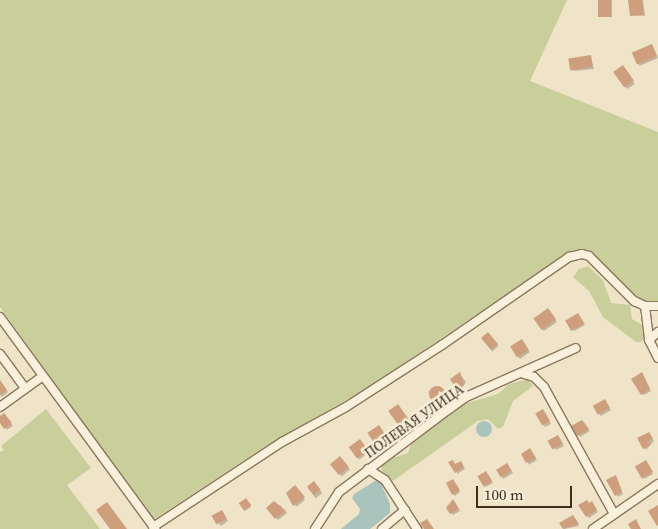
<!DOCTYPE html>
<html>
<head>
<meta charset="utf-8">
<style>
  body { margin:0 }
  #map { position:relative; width:658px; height:529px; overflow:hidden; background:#f0e4c8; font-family:"Source Serif 4",serif }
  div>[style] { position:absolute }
  .green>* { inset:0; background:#c9cf9b }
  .water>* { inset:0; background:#a9c4bc }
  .round { border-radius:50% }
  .shadow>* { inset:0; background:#0003; transform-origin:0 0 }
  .building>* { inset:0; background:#cf9f7d; transform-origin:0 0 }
  .roads { filter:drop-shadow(1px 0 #8d765c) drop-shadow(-1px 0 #8d765c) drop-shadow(0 1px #8d765c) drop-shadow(0 -1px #8d765c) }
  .minor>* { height:8px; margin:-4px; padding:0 4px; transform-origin:4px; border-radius:4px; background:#faf1dc }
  span { translate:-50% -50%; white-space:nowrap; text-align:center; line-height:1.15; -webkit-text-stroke:5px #f7eed8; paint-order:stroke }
  .street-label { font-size:14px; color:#3d2e20 }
  .scale { position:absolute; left:476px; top:486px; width:96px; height:22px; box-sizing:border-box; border:2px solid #3d2e20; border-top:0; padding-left:6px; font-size:15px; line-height:18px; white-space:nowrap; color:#3d2e20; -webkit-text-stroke:4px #f7eed8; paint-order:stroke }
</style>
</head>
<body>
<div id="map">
  <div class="green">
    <i style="clip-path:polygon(0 0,567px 0,530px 81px,658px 132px,658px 303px,646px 303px,634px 296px,588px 250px,570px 252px,364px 390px,266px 446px,153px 520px,0 307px)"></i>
    <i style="clip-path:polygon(588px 266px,603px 280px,611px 303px,630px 305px,632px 319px,641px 324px,644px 338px,641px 342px,636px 342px,603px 317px,589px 291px,573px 277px,579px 269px)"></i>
    <i style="clip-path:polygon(528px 379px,533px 386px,513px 401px,503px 427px,498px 429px,488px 419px,478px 421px,393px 481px,382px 471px,382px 466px,389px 459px,408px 453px,411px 444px,421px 433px,460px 405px,498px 394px,509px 384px)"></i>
    <i style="clip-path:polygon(46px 409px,91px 468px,67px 485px,100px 529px,0 529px,0 452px,4px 450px,1px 446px)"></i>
  </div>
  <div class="water">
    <i class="round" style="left:476px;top:421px;width:16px;height:16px"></i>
    <i style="clip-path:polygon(375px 481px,380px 481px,390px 504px,390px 513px,370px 529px,341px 529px,359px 514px,360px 509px,352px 498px,354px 494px)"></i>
  </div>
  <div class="shadow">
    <i style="left:600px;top:0;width:12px;height:17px"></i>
    <i style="clip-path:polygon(629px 0,643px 0,645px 16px,631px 15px)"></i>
    <i style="left:653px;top:47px;width:12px;height:20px;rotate:66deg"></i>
    <i style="clip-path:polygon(590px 56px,594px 69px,573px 71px)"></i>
    <i style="clip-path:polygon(624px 69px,635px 84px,627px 89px,615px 73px)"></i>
    <i style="clip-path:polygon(549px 311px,557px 322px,544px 331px,542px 329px)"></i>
    <i style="clip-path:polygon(579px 316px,585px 325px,574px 331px,567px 321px)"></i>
    <i style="left:488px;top:334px;width:16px;height:8px;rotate:50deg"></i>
    <i style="clip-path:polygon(523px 342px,530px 352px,520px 359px,518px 357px)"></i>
    <i style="clip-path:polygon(642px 373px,651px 391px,644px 395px,642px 394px)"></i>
    <i style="clip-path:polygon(460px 374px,466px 382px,460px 391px,458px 389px)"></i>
    <i style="clip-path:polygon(0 382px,8px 392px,2px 397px,0 395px)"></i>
    <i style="clip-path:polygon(437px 386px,443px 390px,446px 399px,438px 405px,428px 392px)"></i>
    <i style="clip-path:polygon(606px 402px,611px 410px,601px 416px,599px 414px)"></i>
    <i style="clip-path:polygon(399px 407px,410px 423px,402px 429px,400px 427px)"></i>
    <i style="clip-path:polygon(545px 413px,551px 424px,545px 427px,537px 414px)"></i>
    <i style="clip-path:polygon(6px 416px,13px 426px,7px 430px,0 421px,0 417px)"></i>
    <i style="clip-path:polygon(581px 422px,590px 431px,580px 437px,573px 426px)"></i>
    <i style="left:380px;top:428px;width:14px;height:13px;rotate:54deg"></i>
    <i style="clip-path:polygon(650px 435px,654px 441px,646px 450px,639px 439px)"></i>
    <i style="clip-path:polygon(560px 439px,564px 446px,556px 450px,550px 441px)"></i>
    <i style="left:360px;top:441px;width:14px;height:12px;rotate:51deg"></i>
    <i style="left:530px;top:449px;width:13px;height:9px;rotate:58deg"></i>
    <i style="left:340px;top:458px;width:15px;height:11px;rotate:48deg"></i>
    <i style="clip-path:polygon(647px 463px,653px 474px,644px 479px,636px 467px)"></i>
    <i style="clip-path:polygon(462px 464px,465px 469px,457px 474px,456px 466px)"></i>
    <i style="clip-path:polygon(508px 466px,513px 473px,503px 479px,502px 477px)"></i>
    <i style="clip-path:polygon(488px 474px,493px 483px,485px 487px,484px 485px)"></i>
    <i style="clip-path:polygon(616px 476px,623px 494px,618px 497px,608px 481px)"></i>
    <i style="clip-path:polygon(454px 482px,460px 492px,455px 496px,453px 494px)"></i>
    <i style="left:314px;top:483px;width:13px;height:8px;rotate:51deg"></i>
    <i style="clip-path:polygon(295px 487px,305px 500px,296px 507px,288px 493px)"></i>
    <i style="clip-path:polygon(247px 501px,251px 507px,245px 511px,239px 503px)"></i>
    <i style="clip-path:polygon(455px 503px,460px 511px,453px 515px,447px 508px)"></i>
    <i style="clip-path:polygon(593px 504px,598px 512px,589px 518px,587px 516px)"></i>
    <i style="clip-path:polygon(280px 505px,287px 513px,278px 520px,268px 508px)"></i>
    <i style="clip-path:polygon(223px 513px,228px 521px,221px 526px,219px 524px)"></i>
    <i style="clip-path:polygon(574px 518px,579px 526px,564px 529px,561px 524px)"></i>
  </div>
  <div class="building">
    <i style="left:598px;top:0;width:13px;height:17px"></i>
    <i style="clip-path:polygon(628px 0,642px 0,644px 15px,630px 16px)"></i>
    <i style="left:652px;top:44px;width:13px;height:22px;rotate:67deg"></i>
    <i style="left:591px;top:55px;width:12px;height:23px;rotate:81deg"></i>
    <i style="left:623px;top:65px;width:19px;height:12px;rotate:55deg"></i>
    <i style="left:548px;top:308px;width:14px;height:18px;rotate:54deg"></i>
    <i style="left:578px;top:313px;width:12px;height:15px;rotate:59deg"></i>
    <i style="left:488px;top:332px;width:16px;height:9px;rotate:50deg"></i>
    <i style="left:522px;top:339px;width:13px;height:14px;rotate:58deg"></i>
    <i style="clip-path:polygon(460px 372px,464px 385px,457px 390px,450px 379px)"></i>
    <i style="clip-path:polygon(642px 372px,650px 389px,641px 395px,631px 379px)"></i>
    <i style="clip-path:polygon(0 380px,7px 390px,0 395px)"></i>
    <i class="round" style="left:429px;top:386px;width:16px;height:16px"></i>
    <i style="left:605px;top:399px;width:10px;height:14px;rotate:61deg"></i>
    <i style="left:398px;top:404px;width:21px;height:12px;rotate:55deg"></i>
    <i style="left:543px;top:409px;width:14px;height:9px;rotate:60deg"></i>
    <i style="clip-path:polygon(4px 413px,12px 423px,4px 429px,0 423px,0 416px)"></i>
    <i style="clip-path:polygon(582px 420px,589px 429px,577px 436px,571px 426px)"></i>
    <i style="left:379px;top:425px;width:14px;height:14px;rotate:56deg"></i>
    <i style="clip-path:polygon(649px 432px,653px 439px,648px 441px,651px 445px,643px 449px,637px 438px)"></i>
    <i style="left:558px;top:435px;width:10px;height:12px;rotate:61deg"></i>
    <i style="left:360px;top:439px;width:14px;height:14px;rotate:54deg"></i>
    <i style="clip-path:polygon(530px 448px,536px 458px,526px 463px,521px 454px)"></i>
    <i style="left:340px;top:456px;width:14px;height:13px;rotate:51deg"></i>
    <i style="clip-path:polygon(453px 460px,455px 464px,461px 461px,464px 467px,455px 473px,448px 462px)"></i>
    <i style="left:646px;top:460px;width:14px;height:13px;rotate:60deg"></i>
    <i style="left:507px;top:463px;width:9px;height:13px;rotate:58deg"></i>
    <i style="left:486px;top:471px;width:12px;height:10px;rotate:59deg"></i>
    <i style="clip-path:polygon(616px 475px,622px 492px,615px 496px,606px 480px)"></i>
    <i style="clip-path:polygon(453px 479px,460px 490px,452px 495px,446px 483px)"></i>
    <i style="left:314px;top:481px;width:11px;height:9px;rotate:52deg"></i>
    <i style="clip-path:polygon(295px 485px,305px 497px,293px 506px,286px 493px)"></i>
    <i style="left:246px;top:498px;width:9px;height:9px;rotate:54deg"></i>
    <i style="clip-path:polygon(453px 499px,459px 509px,450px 514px,446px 508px)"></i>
    <i style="clip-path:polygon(587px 500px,589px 503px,592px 501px,597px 510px,586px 517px,578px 505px)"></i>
    <i style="clip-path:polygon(274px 501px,286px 511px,275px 519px,266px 508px)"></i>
    <i style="clip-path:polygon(107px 502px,127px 529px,110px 529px,96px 510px)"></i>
    <i style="clip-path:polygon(658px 505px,658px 525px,657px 526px,648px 511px)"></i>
    <i style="left:222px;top:510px;width:10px;height:12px;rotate:61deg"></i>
    <i style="clip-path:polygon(573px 515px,579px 524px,563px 529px,559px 523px)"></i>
    <i style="clip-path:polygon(427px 519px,434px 529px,424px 529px,420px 523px)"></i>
    <i style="clip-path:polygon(636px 519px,641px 529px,631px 529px,628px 524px)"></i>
  </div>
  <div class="roads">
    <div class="minor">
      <i style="left:645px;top:306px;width:34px;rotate:83deg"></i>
      <i style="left:649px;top:340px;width:20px;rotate:63deg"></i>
      <i style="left:0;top:317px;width:263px;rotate:53.8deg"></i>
      <i style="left:649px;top:340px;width:12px;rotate:-42deg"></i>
      <i style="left:0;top:354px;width:42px;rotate:53.7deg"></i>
      <i style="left:524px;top:374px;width:10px;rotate:17deg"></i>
      <i style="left:534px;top:377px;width:14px;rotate:45deg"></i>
      <i style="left:544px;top:387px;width:145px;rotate:61.1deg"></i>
      <i style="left:0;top:407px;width:53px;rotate:-35.8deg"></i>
      <i style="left:368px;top:469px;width:20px;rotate:33deg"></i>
      <i style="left:385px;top:480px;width:59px;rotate:56.9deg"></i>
      <i style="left:153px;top:527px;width:154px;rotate:-33.4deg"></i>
      <i style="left:282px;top:442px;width:73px;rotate:-28.7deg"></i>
      <i style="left:346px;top:407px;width:114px;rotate:-32.9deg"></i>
      <i style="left:442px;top:345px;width:155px;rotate:-34.7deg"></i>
      <i style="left:569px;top:257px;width:13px;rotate:-13deg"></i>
      <i style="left:582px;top:254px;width:7px;rotate:16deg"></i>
      <i style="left:589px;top:256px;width:64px;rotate:45deg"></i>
      <i style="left:634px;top:301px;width:12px;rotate:24deg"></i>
      <i style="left:645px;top:306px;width:13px"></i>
      <i style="left:315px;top:529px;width:44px;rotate:-57deg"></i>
      <i style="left:339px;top:492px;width:136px;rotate:-37deg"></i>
      <i style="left:448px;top:410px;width:22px;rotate:-36deg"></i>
      <i style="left:466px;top:397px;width:120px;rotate:-24deg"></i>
      <i style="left:382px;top:529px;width:30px;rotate:-40deg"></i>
      <i style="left:593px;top:529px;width:79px;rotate:-34.7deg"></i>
    </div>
  </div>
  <div class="street-label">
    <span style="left:414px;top:421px;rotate:-35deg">ПОЛЕВАЯ УЛИЦА</span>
  </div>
  <div class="scale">100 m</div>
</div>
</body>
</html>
